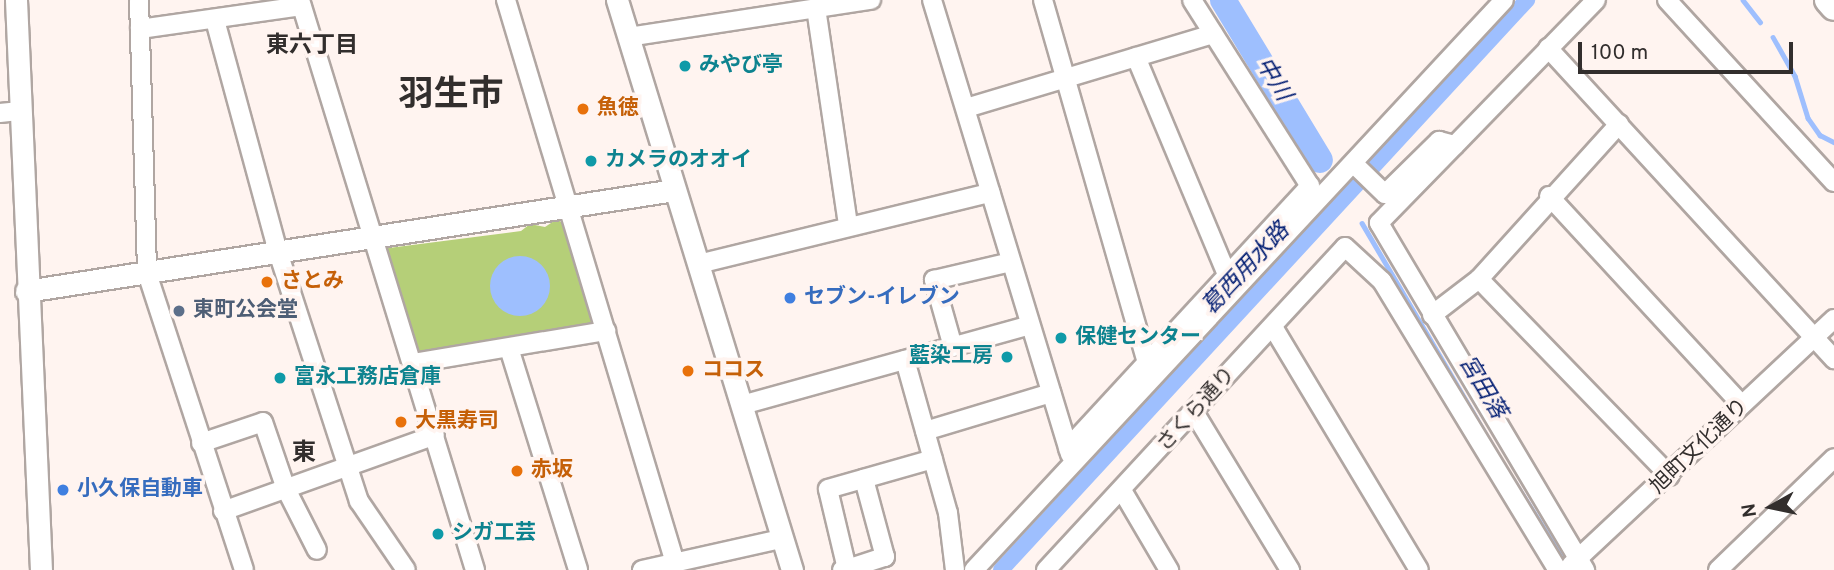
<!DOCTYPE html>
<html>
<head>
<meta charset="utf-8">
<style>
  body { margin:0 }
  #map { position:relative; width:1834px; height:570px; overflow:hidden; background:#fff4f0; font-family:Overpass,"Noto Sans JP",sans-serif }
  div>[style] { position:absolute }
  .green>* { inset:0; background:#b5cf78 }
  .water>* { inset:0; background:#9ebffe }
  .round { border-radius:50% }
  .stream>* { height:4.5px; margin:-2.25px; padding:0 2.25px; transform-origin:2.25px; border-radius:2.25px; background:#9ebffe }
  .canal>* { height:16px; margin:-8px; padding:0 8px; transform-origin:8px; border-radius:8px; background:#9ebffe }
  .river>* { height:26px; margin:-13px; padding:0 13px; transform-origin:13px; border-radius:13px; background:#9ebffe }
  .roads { filter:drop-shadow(2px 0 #b0a6a2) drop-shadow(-2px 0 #b0a6a2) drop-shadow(0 2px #b0a6a2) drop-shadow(0 -2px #b0a6a2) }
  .minor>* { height:18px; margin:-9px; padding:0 9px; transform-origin:9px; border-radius:9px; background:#fff }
  .tertiary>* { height:21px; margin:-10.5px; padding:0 10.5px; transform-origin:10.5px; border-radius:10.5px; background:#fff }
  .primary>* { height:26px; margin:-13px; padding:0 13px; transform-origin:13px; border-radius:13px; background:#fff }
  .dots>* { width:19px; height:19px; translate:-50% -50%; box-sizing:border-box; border:4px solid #fff4f0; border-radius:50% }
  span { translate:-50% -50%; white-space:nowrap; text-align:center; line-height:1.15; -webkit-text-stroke:7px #fff4f0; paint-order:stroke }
  .culture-label { font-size:21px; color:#0d838f; font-weight:700 }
  .left { translate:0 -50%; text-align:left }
  .right { translate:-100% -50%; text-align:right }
  .food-label { font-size:21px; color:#c56008; font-weight:700 }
  .shop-label { font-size:21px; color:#366cbe; font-weight:700 }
  .service-label { font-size:21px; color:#4e5e75; font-weight:700 }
  .street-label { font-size:21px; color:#322e2d }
  .neighbourhood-label { font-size:23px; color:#322e2d; font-weight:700 }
  .water-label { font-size:23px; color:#001c72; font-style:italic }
  .quarter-label { font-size:24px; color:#322e2d; font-weight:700 }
  .town-label { font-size:35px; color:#322e2d; font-weight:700 }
  .north { position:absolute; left:1736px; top:472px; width:70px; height:70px; -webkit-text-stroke:5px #fff4f0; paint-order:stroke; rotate:261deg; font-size:19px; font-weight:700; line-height:28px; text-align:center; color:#322e2d }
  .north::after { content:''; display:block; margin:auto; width:24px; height:32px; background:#322e2d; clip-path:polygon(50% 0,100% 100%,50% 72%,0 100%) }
  .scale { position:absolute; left:1578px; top:42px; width:215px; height:32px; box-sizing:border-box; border:4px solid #322e2d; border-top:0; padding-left:9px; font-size:21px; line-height:24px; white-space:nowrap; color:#322e2d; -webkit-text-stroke:5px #fff4f0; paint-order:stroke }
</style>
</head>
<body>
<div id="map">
  <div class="green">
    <i style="clip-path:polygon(557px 219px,565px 225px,594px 325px,419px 359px,381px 249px,521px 231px,530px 224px,545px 227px)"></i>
  </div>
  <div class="water">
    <i class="round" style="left:490px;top:256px;width:60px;height:60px"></i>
  </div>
  <div class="stream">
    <i style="left:1743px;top:0;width:28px;rotate:52deg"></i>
    <i style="left:1773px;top:37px;width:45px;rotate:60.6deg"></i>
    <i style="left:1795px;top:76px;width:44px;rotate:72.8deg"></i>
    <i style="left:1808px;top:118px;width:21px;rotate:55deg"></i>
    <i style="left:1820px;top:135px;width:16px;rotate:27deg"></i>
    <i style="left:1362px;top:223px;width:275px;rotate:59.6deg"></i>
    <i style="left:1513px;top:479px;width:99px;rotate:57.8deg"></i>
  </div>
  <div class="canal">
    <i style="left:1001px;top:570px;width:776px;rotate:-47.3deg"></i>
  </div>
  <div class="river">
    <i style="left:1223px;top:0;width:187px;rotate:58.8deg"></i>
  </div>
  <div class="roads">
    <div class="minor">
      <i style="left:139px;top:0;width:273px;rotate:88.3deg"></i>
      <i style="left:147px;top:273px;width:312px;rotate:71.9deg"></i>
      <i style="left:300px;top:0;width:596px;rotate:72.93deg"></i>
      <i style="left:506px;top:0;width:588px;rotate:73.29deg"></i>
      <i style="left:932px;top:0;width:475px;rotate:73.1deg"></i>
      <i style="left:1043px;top:0;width:382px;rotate:74deg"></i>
      <i style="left:1667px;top:0;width:247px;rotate:47.5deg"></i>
      <i style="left:816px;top:8px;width:220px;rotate:81.6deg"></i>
      <i style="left:215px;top:20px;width:240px;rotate:74.8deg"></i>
      <i style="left:278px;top:252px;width:262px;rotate:72deg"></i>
      <i style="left:359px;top:501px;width:83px;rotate:55.7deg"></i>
      <i style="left:140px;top:29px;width:163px;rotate:-8.1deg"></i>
      <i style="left:628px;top:37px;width:246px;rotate:-8.7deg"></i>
      <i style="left:1548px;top:48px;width:423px;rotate:47.4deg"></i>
      <i style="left:1136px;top:57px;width:238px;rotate:67.3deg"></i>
      <i style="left:966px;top:108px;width:258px;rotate:-16.7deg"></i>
      <i style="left:0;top:113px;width:18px;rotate:-6deg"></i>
      <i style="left:1455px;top:145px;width:109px;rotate:134.3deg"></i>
      <i style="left:1379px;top:223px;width:404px;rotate:59.3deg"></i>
      <i style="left:1354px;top:164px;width:43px;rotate:44.1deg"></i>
      <i style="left:1385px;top:194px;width:76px;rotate:-44.5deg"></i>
      <i style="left:1439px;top:141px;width:16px;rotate:14deg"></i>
      <i style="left:1455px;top:145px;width:202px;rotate:-45.8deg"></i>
      <i style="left:1549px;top:196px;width:284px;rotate:47.3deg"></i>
      <i style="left:698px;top:264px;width:301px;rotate:-13.7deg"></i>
      <i style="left:1479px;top:279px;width:274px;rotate:45.9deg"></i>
      <i style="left:1432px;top:315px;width:59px;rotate:-37.5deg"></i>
      <i style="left:1479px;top:279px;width:209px;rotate:-47.9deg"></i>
      <i style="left:1273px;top:327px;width:283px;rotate:59deg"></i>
      <i style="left:953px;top:347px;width:70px;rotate:-105.8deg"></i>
      <i style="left:934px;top:280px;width:79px;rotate:-13.2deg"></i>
      <i style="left:509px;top:348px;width:232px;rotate:72.7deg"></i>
      <i style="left:905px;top:360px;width:159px;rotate:74.3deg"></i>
      <i style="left:948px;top:513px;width:57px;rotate:83deg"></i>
      <i style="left:414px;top:363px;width:195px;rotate:-9.5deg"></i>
      <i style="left:742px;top:405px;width:299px;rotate:-15.5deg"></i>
      <i style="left:1194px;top:412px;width:185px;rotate:58.7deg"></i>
      <i style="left:925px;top:431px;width:132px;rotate:-16.8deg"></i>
      <i style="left:201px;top:443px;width:65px;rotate:-18.7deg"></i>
      <i style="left:263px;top:422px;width:71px;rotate:71.1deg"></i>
      <i style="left:286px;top:489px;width:68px;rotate:63.1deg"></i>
      <i style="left:1068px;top:448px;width:357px;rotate:-47.3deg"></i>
      <i style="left:1310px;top:186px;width:220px;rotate:-122.4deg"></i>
      <i style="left:1123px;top:492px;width:91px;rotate:59.5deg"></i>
      <i style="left:223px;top:511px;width:225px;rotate:-19.7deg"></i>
      <i style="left:1571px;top:565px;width:360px;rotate:-43.1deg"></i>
      <i style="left:847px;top:569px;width:40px;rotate:-18deg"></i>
      <i style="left:885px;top:557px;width:81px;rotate:-105.1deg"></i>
      <i style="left:642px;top:570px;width:142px;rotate:-12.6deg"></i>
      <i style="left:842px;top:570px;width:5px;rotate:-11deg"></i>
      <i style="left:847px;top:569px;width:82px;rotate:-103.4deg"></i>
      <i style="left:828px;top:489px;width:109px;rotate:-15.9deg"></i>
      <i style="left:974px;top:570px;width:778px;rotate:-47.08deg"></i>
      <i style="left:1046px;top:570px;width:440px;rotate:-47.2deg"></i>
      <i style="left:1345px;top:247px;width:50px;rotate:42.6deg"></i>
      <i style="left:1382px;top:281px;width:338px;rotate:58.7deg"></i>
      <i style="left:1718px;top:570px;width:161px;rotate:-44deg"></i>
    </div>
    <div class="tertiary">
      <i style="left:16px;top:0;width:571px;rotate:87.49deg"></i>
      <i style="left:617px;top:0;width:596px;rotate:72.93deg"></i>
      <i style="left:26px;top:291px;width:656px;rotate:-8.86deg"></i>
    </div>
    <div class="primary">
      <i style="left:1828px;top:0;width:9px;rotate:49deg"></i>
    </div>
  </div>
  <div class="dots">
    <i style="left:685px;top:66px;background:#0f9aa8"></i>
    <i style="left:583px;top:109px;background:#e8710a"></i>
    <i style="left:591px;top:161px;background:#0f9aa8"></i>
    <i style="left:267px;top:282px;background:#e8710a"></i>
    <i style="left:790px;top:298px;background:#3f7fe0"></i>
    <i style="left:179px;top:311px;background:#5c6f8a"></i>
    <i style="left:1061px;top:338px;background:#0f9aa8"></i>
    <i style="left:1007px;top:357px;background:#0f9aa8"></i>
    <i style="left:688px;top:371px;background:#e8710a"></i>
    <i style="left:280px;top:378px;background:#0f9aa8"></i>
    <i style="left:401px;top:422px;background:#e8710a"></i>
    <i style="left:517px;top:471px;background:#e8710a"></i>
    <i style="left:63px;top:490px;background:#3f7fe0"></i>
    <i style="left:438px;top:534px;background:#0f9aa8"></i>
  </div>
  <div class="culture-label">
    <span class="left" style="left:699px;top:66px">みやび亭</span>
    <span class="left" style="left:605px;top:161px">カメラのオオイ</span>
    <span class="left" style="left:1075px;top:338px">保健センター</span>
    <span class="right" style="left:993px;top:357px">藍染工房</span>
    <span class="left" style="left:294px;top:378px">富永工務店倉庫</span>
    <span class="left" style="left:452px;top:534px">シガ工芸</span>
  </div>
  <div class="food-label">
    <span class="left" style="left:597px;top:109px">魚徳</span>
    <span class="left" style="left:281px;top:282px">さとみ</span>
    <span class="left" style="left:702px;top:371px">ココス</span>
    <span class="left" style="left:415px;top:422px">大黒寿司</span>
    <span class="left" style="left:531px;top:471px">赤坂</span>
  </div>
  <div class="shop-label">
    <span class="left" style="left:804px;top:298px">セブン-イレブン</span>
    <span class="left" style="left:77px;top:490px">小久保自動車</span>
  </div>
  <div class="service-label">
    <span class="left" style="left:193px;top:311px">東町公会堂</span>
  </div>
  <div class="street-label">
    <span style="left:1197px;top:410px;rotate:-48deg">さくら通り</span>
    <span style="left:1700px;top:447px;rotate:-44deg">旭町文化通り</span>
  </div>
  <div class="neighbourhood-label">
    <span style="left:312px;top:47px">東六丁目</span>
  </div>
  <div class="water-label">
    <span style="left:1272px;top:80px;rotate:59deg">中川</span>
    <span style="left:1247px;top:270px;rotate:-47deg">葛西用水路</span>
    <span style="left:1481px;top:388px;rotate:59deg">宮田落</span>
  </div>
  <div class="quarter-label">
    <span style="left:304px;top:455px">東</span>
  </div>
  <div class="town-label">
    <span style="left:451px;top:96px">羽生市</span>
  </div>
  <div class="north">N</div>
  <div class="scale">100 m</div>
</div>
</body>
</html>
